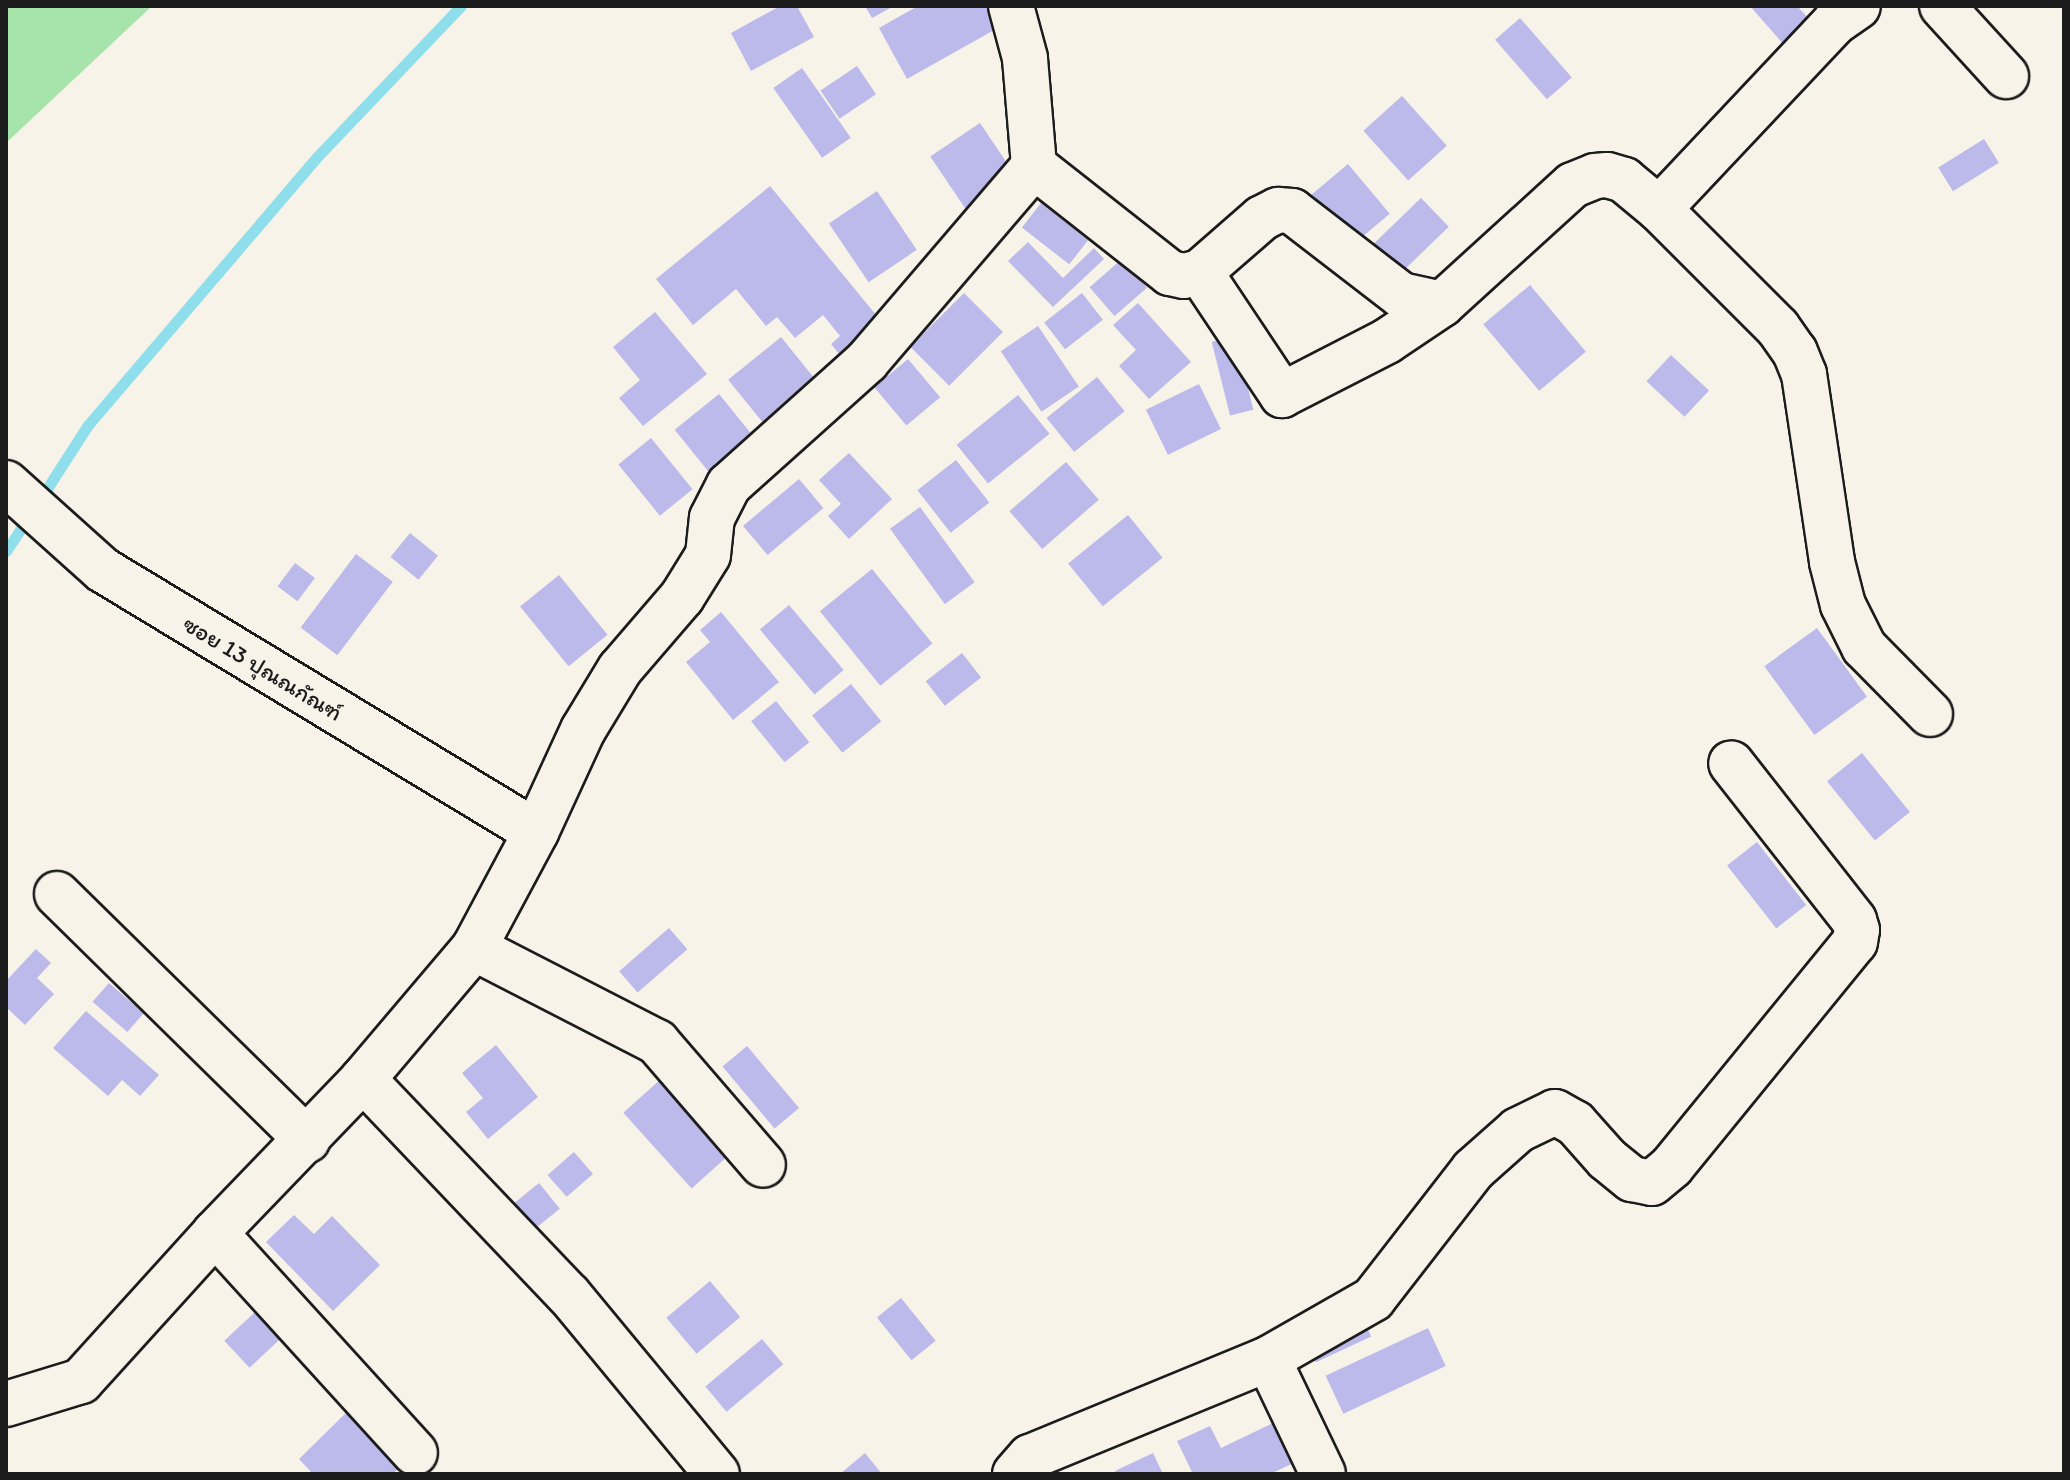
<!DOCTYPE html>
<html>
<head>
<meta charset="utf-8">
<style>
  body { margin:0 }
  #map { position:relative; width:2070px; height:1480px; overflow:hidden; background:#f7f3e8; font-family:Itim,"Playpen Sans Thai",sans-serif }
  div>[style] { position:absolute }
  .green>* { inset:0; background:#a7e4ab }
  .stream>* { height:11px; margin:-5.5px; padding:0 5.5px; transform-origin:5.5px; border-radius:5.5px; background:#8fdeec }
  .building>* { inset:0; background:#bcb9eb; transform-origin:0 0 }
  .roads { filter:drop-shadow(2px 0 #1c1c1c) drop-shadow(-2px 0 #1c1c1c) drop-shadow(0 2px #1c1c1c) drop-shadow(0 -2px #1c1c1c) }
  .minor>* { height:44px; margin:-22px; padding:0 22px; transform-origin:22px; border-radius:22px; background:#f7f3e8 }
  span { translate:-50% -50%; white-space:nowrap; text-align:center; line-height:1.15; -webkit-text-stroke:7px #f7f3e8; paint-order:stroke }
  .street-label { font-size:24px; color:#1c1c1c }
  .frame { position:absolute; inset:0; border:8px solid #1c1c1c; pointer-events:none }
</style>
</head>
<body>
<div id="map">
  <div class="green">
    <i style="clip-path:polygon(6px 6px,152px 6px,6px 143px)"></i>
  </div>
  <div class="stream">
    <i style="left:39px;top:501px;width:90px;rotate:-57.2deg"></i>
    <i style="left:88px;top:425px;width:351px;rotate:-49.5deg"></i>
    <i style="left:316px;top:158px;width:210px;rotate:-46.4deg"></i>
    <i style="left:6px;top:551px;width:43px;rotate:-56.3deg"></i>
  </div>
  <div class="building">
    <i style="clip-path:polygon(780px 6px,797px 6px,814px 37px,751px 71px,731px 33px)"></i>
    <i style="clip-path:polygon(865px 6px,894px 6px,872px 18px)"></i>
    <i style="clip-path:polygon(918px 6px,992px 6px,1003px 25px,907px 79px,879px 28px)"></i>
    <i style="clip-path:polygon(1750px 6px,1797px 6px,1812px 22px,1785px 46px)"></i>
    <i style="left:1520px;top:18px;width:79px;height:33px;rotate:49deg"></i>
    <i style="left:857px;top:66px;width:34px;height:44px;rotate:56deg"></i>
    <i style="left:802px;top:68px;width:85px;height:35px;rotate:55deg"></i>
    <i style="left:1402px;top:96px;width:67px;height:52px;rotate:48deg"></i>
    <i style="left:980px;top:123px;width:66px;height:60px;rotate:56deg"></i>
    <i style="left:1984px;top:139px;width:28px;height:54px;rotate:58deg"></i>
    <i style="left:1348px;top:164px;width:65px;height:51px;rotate:50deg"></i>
    <i style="clip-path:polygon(770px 186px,886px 327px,845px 361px,831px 344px,840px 336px,823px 315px,795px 338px,777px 317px,766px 326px,736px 289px,693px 325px,656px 279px)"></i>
    <i style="left:877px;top:191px;width:71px;height:58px;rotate:56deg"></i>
    <i style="left:1421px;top:198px;width:40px;height:74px;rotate:46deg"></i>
    <i style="left:1041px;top:203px;width:60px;height:31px;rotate:38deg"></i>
    <i style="clip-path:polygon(1028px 242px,1063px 278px,1094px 248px,1104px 259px,1053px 307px,1008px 261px)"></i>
    <i style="left:1122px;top:259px;width:38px;height:43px;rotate:49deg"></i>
    <i style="left:1530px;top:285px;width:87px;height:61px;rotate:50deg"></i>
    <i style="left:964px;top:293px;width:55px;height:76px;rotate:45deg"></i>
    <i style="left:1082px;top:293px;width:34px;height:48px;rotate:52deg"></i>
    <i style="clip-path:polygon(1138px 303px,1191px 362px,1149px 399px,1119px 366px,1136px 350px,1113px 325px)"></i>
    <i style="clip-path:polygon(655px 312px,707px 374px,643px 426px,619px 398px,640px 380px,613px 347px)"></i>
    <i style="left:1038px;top:326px;width:73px;height:45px;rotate:56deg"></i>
    <i style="left:1235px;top:336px;width:76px;height:24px;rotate:76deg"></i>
    <i style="left:781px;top:337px;width:63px;height:68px;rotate:51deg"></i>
    <i style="left:1671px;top:355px;width:52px;height:36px;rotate:43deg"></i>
    <i style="left:908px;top:359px;width:50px;height:44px;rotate:50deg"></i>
    <i style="left:1097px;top:377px;width:44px;height:65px;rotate:51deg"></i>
    <i style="left:1199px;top:384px;width:50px;height:59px;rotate:64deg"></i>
    <i style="left:719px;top:394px;width:58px;height:57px;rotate:51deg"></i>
    <i style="left:1018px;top:395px;width:50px;height:79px;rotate:51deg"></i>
    <i style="left:651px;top:438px;width:66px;height:42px;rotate:51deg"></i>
    <i style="clip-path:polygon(849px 453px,892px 499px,849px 539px,828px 516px,841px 504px,819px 480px)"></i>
    <i style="left:956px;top:460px;width:54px;height:49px;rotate:52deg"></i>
    <i style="left:1066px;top:462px;width:50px;height:75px;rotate:49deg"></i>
    <i style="left:799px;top:479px;width:38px;height:73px;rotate:50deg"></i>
    <i style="left:920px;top:507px;width:93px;height:37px;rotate:54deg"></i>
    <i style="left:1128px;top:515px;width:55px;height:77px;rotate:51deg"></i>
    <i style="left:410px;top:533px;width:36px;height:31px;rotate:39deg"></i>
    <i style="left:356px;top:554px;width:46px;height:92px;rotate:37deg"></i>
    <i style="left:295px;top:563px;width:25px;height:29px;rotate:37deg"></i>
    <i style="left:872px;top:569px;width:96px;height:67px;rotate:51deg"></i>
    <i style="left:559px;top:575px;width:77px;height:50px;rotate:51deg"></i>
    <i style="left:789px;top:605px;width:85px;height:38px;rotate:50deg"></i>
    <i style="clip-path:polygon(721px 612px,779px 682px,733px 720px,686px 662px,710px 642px,700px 630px)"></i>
    <i style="left:1817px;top:628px;width:85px;height:65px;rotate:54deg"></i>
    <i style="left:962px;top:653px;width:31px;height:46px;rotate:52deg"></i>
    <i style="left:851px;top:684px;width:48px;height:50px;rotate:51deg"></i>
    <i style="left:776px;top:701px;width:53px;height:32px;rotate:51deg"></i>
    <i style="left:1862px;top:753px;width:76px;height:45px;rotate:51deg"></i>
    <i style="left:1757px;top:842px;width:80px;height:38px;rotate:52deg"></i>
    <i style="left:669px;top:928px;width:28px;height:66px;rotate:49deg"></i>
    <i style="clip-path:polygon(36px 949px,51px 963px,37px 978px,54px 994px,25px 1025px,6px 1007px,6px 981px)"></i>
    <i style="left:109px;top:983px;width:46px;height:25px;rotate:41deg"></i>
    <i style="clip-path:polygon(86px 1011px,159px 1075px,140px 1096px,122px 1080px,108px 1096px,53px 1048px)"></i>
    <i style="clip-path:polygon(496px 1045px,538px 1097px,488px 1139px,466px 1112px,483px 1098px,462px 1073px)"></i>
    <i style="left:747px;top:1046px;width:81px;height:32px;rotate:50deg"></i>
    <i style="left:662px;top:1078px;width:102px;height:52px;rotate:48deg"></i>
    <i style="left:574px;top:1152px;width:29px;height:35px;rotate:49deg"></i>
    <i style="left:539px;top:1183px;width:33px;height:34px;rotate:51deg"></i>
    <i style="clip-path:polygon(294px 1215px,314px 1234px,332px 1216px,380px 1265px,333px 1311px,266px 1242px)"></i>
    <i style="left:710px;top:1281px;width:47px;height:57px;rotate:50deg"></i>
    <i style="left:901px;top:1298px;width:55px;height:31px;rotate:51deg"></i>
    <i style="left:255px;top:1312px;width:37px;height:42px;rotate:47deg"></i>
    <i style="left:1364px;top:1321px;width:17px;height:61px;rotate:65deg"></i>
    <i style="left:1428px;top:1328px;width:42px;height:113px;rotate:65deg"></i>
    <i style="left:762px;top:1339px;width:33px;height:74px;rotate:50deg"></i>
    <i style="clip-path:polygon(352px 1407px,405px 1461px,393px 1474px,313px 1474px,299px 1459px)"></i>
    <i style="clip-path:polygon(1277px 1421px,1296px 1462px,1270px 1474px,1193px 1474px,1177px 1441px,1210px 1426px,1221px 1448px)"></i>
    <i style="clip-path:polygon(865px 1453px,882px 1474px,840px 1474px)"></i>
    <i style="clip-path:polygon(1153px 1453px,1163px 1474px,1116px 1474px,1115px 1471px)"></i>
  </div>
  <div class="roads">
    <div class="minor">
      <i style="left:1942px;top:6px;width:95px;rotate:47.6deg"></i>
      <i style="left:1034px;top:166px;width:173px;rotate:38.2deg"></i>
      <i style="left:1170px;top:273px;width:14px;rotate:12deg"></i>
      <i style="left:1184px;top:276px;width:16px;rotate:-14deg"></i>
      <i style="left:1200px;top:272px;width:82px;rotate:-41.1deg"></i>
      <i style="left:1262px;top:218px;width:18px;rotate:-27deg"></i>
      <i style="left:1278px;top:210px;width:14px;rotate:4deg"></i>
      <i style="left:1292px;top:211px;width:138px;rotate:37.6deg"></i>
      <i style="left:1401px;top:295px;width:42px;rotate:12.4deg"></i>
      <i style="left:1442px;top:304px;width:177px;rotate:-42.3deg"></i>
      <i style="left:1573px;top:185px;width:24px;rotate:-22deg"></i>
      <i style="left:1595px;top:176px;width:12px;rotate:-5deg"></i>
      <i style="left:1607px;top:175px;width:18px;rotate:16deg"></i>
      <i style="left:1624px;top:180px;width:45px;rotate:39.6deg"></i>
      <i style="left:1659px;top:209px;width:168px;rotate:45deg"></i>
      <i style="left:1778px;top:328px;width:29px;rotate:55deg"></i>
      <i style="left:1795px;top:352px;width:24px;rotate:68deg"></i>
      <i style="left:1804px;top:374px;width:190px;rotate:81.5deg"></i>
      <i style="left:1832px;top:562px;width:44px;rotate:75.7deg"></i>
      <i style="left:1843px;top:605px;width:47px;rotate:63.4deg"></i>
      <i style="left:1864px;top:647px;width:94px;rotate:45.4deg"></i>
      <i style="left:1659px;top:209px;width:255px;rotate:-46.7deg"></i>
      <i style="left:1834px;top:23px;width:29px;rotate:-35deg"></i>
      <i style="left:1200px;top:272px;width:148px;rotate:56.3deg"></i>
      <i style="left:1282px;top:395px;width:118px;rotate:-27.2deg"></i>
      <i style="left:1387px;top:341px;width:66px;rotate:-33.9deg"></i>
      <i style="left:6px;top:483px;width:130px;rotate:41.9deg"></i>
      <i style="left:103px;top:570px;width:506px;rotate:31.18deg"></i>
      <i style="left:57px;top:894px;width:351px;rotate:44.5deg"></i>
      <i style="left:474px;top:948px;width:206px;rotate:27.2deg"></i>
      <i style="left:657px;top:1042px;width:162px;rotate:49.2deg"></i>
      <i style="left:363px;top:1079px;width:298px;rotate:46.4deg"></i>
      <i style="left:569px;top:1295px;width:232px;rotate:50.4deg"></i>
      <i style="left:215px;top:1233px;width:297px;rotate:47.7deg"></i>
      <i style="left:1268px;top:1359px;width:127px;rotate:64.4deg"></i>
      <i style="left:6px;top:1404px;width:78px;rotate:-17deg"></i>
      <i style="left:81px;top:1381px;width:200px;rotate:-47.8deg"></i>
      <i style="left:215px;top:1233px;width:214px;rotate:-46.1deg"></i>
      <i style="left:363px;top:1079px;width:172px;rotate:-49.7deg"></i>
      <i style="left:474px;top:948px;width:132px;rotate:-61.9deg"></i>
      <i style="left:536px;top:832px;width:112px;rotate:-65.3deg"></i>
      <i style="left:583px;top:730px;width:71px;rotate:-58.8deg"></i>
      <i style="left:620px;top:669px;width:95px;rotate:-49.3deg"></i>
      <i style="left:682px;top:597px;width:49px;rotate:-58.2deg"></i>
      <i style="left:708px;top:555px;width:37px;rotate:-84deg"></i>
      <i style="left:712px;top:518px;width:37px;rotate:-63deg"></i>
      <i style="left:729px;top:485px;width:186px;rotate:-41.9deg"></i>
      <i style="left:867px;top:361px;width:257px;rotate:-49.4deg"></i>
      <i style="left:1034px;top:166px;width:108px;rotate:-94.8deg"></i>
      <i style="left:1025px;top:58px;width:54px;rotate:-105.1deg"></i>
      <i style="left:1015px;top:1474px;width:23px;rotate:-49deg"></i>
      <i style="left:1030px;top:1457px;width:257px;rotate:-22.4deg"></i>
      <i style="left:1268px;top:1359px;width:121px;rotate:-29.7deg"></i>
      <i style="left:1373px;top:1299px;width:163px;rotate:-52.2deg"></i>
      <i style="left:1473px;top:1170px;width:60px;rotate:-41.6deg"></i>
      <i style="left:1518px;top:1130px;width:41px;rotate:-25.9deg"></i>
      <i style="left:1555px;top:1112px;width:23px;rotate:29deg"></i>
      <i style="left:1575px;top:1123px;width:48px;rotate:48.4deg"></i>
      <i style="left:1607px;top:1159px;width:32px;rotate:39deg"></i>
      <i style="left:1632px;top:1179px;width:20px;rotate:11deg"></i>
      <i style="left:1652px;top:1183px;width:26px;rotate:-40deg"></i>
      <i style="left:1672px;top:1166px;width:289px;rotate:-50.8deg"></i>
      <i style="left:1855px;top:942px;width:12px;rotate:-81deg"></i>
      <i style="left:1857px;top:930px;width:10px;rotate:-107deg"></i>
      <i style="left:1854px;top:920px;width:199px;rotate:-128.1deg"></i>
    </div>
  </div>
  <div class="street-label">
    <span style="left:263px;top:668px;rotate:31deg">ซอย 13 ปุณณกัณฑ์</span>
  </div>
  <div class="frame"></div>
</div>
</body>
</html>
